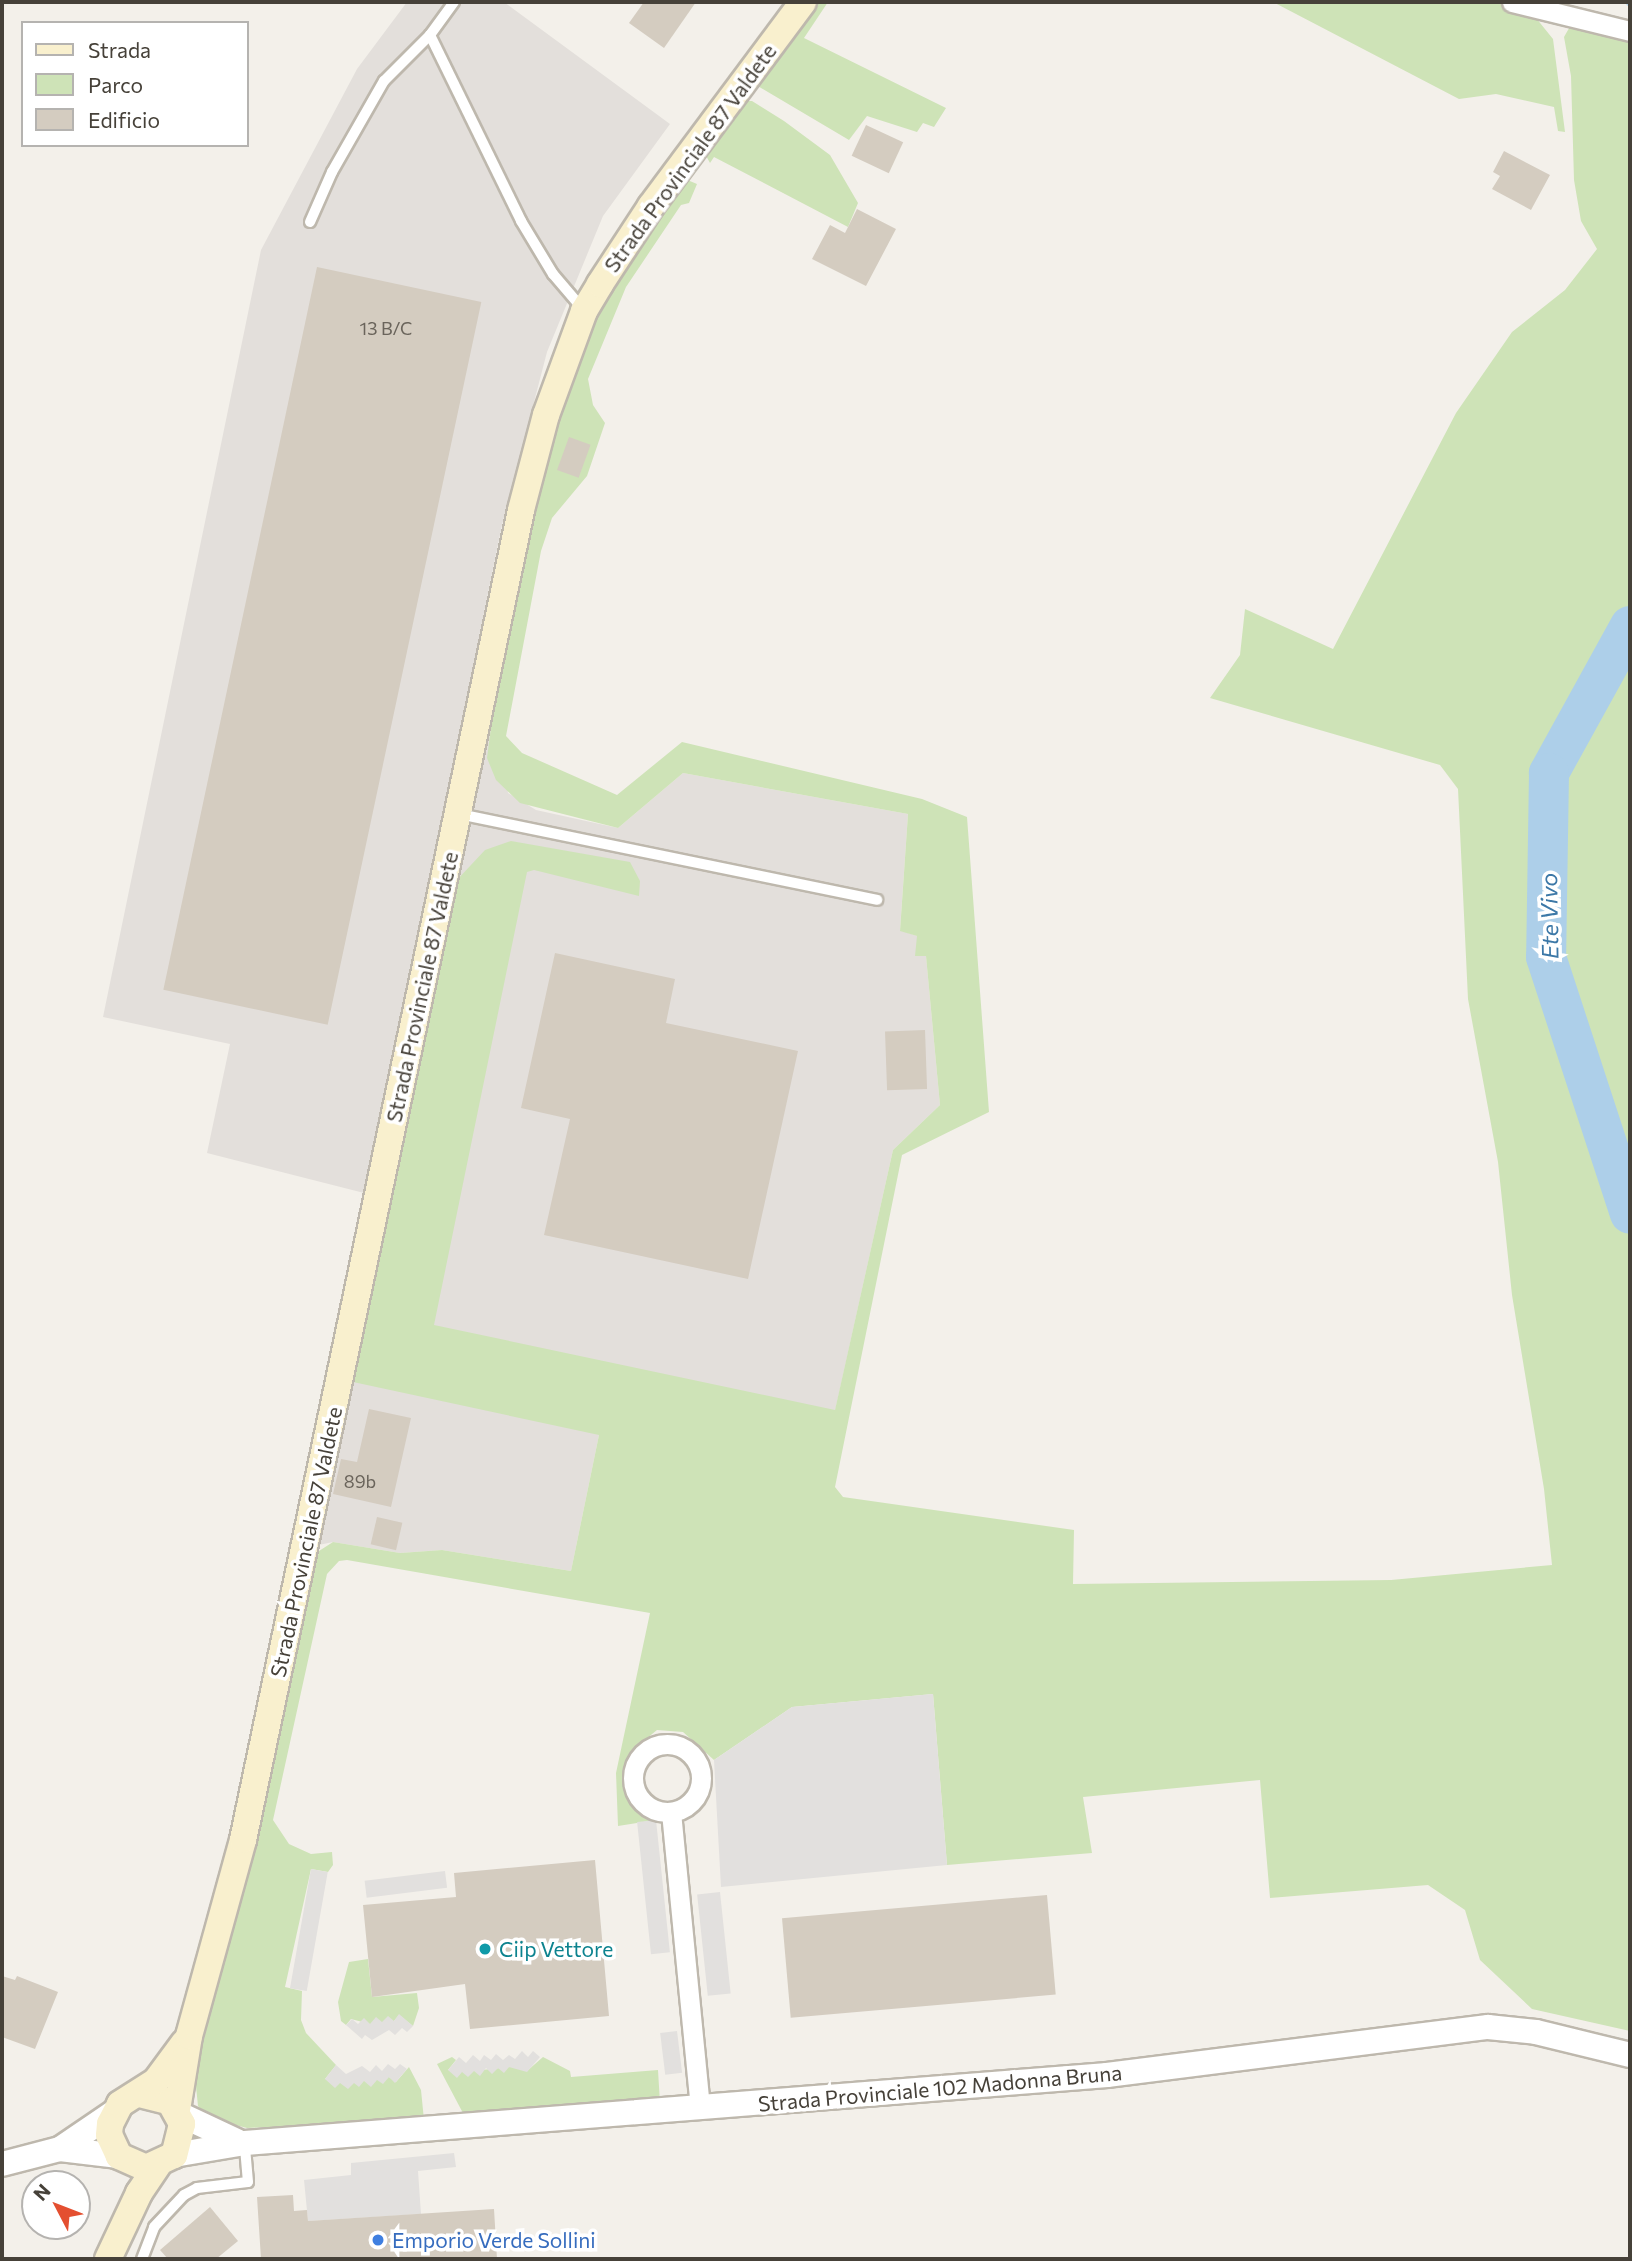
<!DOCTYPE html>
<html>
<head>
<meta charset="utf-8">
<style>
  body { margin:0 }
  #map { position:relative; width:1632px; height:2261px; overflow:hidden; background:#f3f0ea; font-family:Commissioner,sans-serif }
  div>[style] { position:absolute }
  .industrial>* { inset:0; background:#e3dfdb }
  .green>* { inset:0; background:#cee3b7 }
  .parking>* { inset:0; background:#e2e0de; transform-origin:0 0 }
  .stream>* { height:7px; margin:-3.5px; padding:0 3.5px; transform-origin:3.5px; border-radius:3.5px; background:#adcfe9 }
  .river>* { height:40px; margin:-20px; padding:0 20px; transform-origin:20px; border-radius:20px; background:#adcfe9 }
  .building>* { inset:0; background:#d4ccc0; transform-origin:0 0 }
  .roads { filter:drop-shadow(2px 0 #beb8ad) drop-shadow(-2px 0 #beb8ad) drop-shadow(0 2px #beb8ad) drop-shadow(0 -2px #beb8ad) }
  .service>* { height:10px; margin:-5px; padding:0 5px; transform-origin:5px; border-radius:5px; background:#fff }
  .minor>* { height:19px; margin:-9.5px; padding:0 9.5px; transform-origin:9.5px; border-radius:9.5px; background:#fff }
  .minor>.ring { margin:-9.5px; padding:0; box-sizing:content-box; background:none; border:19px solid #fff; border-radius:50% }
  .tertiary>* { height:24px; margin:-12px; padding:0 12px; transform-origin:12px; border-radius:12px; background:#fff }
  .secondary>* { height:26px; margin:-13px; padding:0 13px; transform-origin:13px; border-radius:13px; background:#f9f0ce }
  .dots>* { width:19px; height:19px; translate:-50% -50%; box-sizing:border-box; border:4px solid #fff; border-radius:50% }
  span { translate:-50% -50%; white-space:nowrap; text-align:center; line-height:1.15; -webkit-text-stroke:7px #fff; paint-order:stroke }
  .number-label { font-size:18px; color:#6a645b }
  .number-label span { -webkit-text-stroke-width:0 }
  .street-label { font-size:21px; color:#464139 }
  .culture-label { font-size:21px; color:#0d838f }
  .left { translate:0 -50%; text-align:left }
  .shop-label { font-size:21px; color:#366cbe }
  .water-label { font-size:23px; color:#3c78a7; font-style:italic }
  .frame { position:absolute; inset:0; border:4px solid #464139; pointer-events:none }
  .legend { position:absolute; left:21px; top:21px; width:228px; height:126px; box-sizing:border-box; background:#fff; border:2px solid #b5b3b0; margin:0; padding:9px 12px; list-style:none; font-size:21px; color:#464139 }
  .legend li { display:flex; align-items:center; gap:14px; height:35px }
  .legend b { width:35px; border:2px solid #b5b3b0 }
  .north { position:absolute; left:21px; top:2170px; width:70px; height:70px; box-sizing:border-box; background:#fff; border:2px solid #b5b3b0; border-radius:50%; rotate:312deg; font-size:19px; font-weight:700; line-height:28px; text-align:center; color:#464139 }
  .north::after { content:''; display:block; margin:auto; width:24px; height:32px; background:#e44f30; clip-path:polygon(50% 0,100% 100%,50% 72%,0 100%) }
</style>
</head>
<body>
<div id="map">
  <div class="industrial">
    <i style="clip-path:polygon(407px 2px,504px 2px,670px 124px,603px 216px,547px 352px,502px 525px,479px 637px,504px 646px,495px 697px,508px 793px,536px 810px,618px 828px,683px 773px,908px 814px,900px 930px,917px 936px,926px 956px,940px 1105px,893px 1150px,819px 1483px,599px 1435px,571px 1571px,442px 1550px,400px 1553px,333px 1542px,295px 1550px,368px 1194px,207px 1153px,230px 1044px,103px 1017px,261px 250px,357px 69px)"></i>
  </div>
  <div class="green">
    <i style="clip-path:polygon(817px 2px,828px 2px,804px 38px,946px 108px,934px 127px,923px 123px,917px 132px,867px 116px,849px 140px,756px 85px)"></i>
    <i style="clip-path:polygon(1273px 2px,1493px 2px,1532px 13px,1553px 39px,1565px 132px,1558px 131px,1554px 107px,1496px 94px,1459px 99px)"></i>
    <i style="clip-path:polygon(1572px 23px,1630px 37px,1630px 2031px,1532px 2009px,1480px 1960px,1465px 1910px,1428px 1885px,1270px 1898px,1260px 1780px,1083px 1797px,1092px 1853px,947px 1865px,933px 1694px,792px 1707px,714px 1760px,683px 1732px,657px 1730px,630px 1752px,625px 1774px,629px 1797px,656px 1820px,618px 1826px,616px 1773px,650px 1613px,347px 1560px,339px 1561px,327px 1574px,273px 1820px,289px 1844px,311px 1854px,332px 1852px,333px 1865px,328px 1872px,311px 1869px,285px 1987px,302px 1991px,301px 2020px,306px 2033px,336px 2065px,325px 2079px,354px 2082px,389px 2077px,396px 2082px,409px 2067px,421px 2090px,424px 2120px,247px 2128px,209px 2118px,198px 2106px,195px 2077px,319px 1551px,333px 1542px,400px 1553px,442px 1550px,571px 1571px,599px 1435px,353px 1382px,456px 881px,485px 850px,511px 841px,630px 862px,640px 881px,639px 896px,534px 870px,527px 872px,434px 1325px,835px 1410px,893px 1150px,940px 1105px,926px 956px,915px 956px,917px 936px,900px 931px,908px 814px,683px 773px,618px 828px,520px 803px,496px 780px,487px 758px,495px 697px,550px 429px,599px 306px,685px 179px,697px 184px,689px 203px,681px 205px,626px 287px,588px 379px,593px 405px,605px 423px,587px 476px,552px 518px,541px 551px,506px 736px,522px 753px,617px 795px,682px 742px,922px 799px,967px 817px,989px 1112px,902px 1155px,835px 1487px,843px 1497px,1074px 1530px,1073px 1584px,1391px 1580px,1552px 1565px,1544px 1489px,1512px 1295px,1498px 1162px,1468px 999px,1458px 789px,1440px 765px,1210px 698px,1240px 655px,1245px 609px,1333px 649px,1456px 413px,1512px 332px,1565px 290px,1597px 249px,1581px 221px,1574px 180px,1571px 76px,1564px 37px)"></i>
    <i style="clip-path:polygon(743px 101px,752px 101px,784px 121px,830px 155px,858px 203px,848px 227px,714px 157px,710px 163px,704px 152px)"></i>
    <i style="clip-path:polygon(368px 1959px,372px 1997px,417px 1993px,419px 2008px,413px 2026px,399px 2015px,394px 2021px,370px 2024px,351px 2019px,346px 2025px,341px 2021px,338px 2002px,349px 1962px)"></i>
    <i style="clip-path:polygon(452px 2057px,456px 2060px,448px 2070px,462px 2072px,520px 2066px,527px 2071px,543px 2057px,570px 2071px,571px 2077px,658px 2070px,660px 2103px,464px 2115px,437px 2064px)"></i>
  </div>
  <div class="parking">
    <i style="clip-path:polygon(933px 1694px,947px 1865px,721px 1887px,714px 1760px,792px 1707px)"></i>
    <i style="left:656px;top:1820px;width:133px;height:19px;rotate:84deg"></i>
    <i style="left:311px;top:1869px;width:17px;height:121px;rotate:10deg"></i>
    <i style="left:445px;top:1871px;width:17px;height:81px;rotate:83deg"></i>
    <i style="left:720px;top:1892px;width:102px;height:23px;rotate:84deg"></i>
    <i style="clip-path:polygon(399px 2014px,413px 2026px,407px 2032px,402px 2028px,395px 2035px,389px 2030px,372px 2040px,365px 2035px,362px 2039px,346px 2025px,352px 2019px,358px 2024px,364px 2018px,370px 2024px,376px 2017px,382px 2022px,388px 2016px,394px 2021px)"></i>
    <i style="left:677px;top:2031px;width:42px;height:17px;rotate:83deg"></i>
    <i style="clip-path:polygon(522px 2051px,528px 2057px,533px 2051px,540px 2057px,527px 2072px,509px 2067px,504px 2073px,498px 2068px,492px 2074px,486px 2068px,480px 2076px,474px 2071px,468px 2077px,462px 2072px,457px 2078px,448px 2070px,459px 2057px,466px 2063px,473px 2055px,480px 2061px,484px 2055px,491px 2060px,496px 2054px,503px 2060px,509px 2055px,515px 2059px)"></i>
    <i style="clip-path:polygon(388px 2064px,395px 2069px,400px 2064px,407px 2069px,395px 2083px,389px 2077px,383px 2084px,377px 2080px,371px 2087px,364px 2081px,359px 2087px,354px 2083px,348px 2089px,340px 2083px,335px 2088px,325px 2079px,336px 2065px,346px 2074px,362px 2066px,370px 2072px,376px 2065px,382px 2071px)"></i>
    <i style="clip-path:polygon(454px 2153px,456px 2167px,418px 2171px,421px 2214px,308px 2221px,304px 2180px,351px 2175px,351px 2163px)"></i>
  </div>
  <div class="stream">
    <i style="left:1629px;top:2px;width:1px"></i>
  </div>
  <div class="river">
    <i style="left:1630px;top:626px;width:168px;rotate:118.9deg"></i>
    <i style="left:1549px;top:773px;width:184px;rotate:90.9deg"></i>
    <i style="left:1546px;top:957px;width:270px;rotate:71.9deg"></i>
  </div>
  <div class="building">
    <i style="clip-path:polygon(644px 2px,696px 2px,664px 48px,629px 23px)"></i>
    <i style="left:866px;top:125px;width:41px;height:34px;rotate:25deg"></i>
    <i style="clip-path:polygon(1504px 151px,1550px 175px,1531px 210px,1492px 189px,1500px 176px,1493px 172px)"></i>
    <i style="clip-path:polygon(857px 209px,896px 229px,866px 286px,812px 259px,830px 225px,845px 233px)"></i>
    <i style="left:317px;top:267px;width:168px;height:739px;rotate:12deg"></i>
    <i style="left:569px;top:437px;width:23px;height:35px;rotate:20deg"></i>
    <i style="clip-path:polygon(555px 953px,675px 979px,666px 1023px,798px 1051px,748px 1279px,544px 1235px,570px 1119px,521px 1108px)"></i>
    <i style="left:925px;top:1030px;width:59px;height:40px;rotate:88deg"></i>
    <i style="clip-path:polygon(369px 1409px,411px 1418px,391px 1507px,333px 1494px,341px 1459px,357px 1462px)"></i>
    <i style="left:377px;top:1517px;width:26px;height:28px;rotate:13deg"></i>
    <i style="clip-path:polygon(595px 1860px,609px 2016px,470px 2029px,465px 1984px,372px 1997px,363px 1905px,456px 1897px,454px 1873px)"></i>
    <i style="left:1047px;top:1895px;width:100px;height:266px;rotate:85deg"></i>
    <i style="clip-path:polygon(2px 1976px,15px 1980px,17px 1976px,58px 1992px,35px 2049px,2px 2037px)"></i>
    <i style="clip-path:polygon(293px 2195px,294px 2211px,307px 2210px,308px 2221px,494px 2209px,497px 2259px,261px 2259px,257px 2197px)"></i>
    <i style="clip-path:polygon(210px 2207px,238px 2241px,216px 2259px,168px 2259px,160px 2250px)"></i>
  </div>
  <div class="roads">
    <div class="service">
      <i style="left:430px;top:35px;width:207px;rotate:63.9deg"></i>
      <i style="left:521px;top:221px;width:62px;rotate:58.9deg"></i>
      <i style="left:553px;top:274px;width:45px;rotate:49.5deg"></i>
      <i style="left:310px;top:222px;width:55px;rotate:-66.3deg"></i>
      <i style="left:332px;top:172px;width:105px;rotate:-60.3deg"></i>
      <i style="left:384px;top:81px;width:65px;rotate:-45deg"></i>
      <i style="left:430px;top:35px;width:41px;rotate:-54deg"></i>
      <i style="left:459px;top:814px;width:427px;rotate:11.6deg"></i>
      <i style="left:142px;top:2259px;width:34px;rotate:-69deg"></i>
      <i style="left:154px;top:2227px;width:44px;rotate:-46.8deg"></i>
      <i style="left:184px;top:2195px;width:15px;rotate:-28deg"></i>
      <i style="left:197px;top:2188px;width:51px;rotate:-6.7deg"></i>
      <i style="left:248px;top:2182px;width:38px;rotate:-95deg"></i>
    </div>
    <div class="minor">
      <i style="left:1512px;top:2px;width:122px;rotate:13.8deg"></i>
      <i class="ring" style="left:633px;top:1744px;width:49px;height:49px"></i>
      <i style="left:671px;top:1812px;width:297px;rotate:84.4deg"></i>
    </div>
    <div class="tertiary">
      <i style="left:179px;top:2114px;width:64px;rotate:25deg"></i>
      <i style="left:60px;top:2149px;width:59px;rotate:6.8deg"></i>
      <i style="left:174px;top:2155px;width:72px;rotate:-9.6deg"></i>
      <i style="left:245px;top:2143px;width:865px;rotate:-4.51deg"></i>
      <i style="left:1107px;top:2075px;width:384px;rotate:-7.2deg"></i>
      <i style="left:1488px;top:2027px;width:48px;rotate:5.9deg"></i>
      <i style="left:1536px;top:2032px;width:97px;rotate:13.7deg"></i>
      <i style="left:2px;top:2164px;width:60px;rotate:-14.5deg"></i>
      <i style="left:60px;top:2149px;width:64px;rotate:-34.2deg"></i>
    </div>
    <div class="secondary">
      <i style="left:139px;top:2094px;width:32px;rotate:14deg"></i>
      <i style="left:170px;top:2102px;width:25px;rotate:61deg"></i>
      <i style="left:182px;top:2124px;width:32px;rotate:104deg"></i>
      <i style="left:174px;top:2155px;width:31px;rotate:155deg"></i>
      <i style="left:146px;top:2168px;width:30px;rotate:-156deg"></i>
      <i style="left:119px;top:2156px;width:23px;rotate:-115deg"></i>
      <i style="left:109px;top:2135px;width:11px;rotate:-85deg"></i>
      <i style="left:110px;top:2124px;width:22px;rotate:-63deg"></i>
      <i style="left:120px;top:2104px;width:43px;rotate:-32.6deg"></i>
      <i style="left:156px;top:2081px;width:47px;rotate:-53.6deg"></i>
      <i style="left:177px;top:2110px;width:75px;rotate:-80.8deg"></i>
      <i style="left:189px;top:2036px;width:203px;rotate:-74.6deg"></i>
      <i style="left:243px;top:1840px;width:1359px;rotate:-78.19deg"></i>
      <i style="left:521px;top:510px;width:98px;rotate:-75.3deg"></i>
      <i style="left:546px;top:415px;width:111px;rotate:-69.9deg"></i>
      <i style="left:584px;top:311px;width:31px;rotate:-59deg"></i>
      <i style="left:600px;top:284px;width:93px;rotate:-56.8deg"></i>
      <i style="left:651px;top:206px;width:254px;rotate:-53.3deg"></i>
      <i style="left:108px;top:2259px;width:73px;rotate:-64.8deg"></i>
      <i style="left:139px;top:2193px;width:34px;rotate:-56deg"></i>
    </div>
  </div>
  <div class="dots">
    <i style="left:485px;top:1949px;background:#0f9aa8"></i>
    <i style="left:378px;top:2240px;background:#3f7fe0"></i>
  </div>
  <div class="number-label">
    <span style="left:386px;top:328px">13 B/C</span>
    <span style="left:360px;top:1481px">89b</span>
  </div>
  <div class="street-label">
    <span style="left:690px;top:158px;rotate:-54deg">Strada Provinciale 87 Valdete</span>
    <span style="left:422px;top:987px;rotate:-78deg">Strada Provinciale 87 Valdete</span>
    <span style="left:306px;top:1542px;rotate:-78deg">Strada Provinciale 87 Valdete</span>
    <span style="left:940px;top:2088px;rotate:-5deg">Strada Provinciale 102 Madonna Bruna</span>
  </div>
  <div class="culture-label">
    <span class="left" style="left:499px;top:1949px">Ciip Vettore</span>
  </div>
  <div class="shop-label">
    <span class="left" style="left:392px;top:2240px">Emporio Verde Sollini</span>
  </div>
  <div class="water-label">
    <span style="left:1549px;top:916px;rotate:-91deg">Ete Vivo</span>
  </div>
  <div class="frame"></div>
  <ul class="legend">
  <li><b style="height:9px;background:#f9f0ce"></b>Strada</li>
  <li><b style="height:19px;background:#cee3b7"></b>Parco</li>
  <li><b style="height:19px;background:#d4ccc0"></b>Edificio</li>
  </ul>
  <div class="north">N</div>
</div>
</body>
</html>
